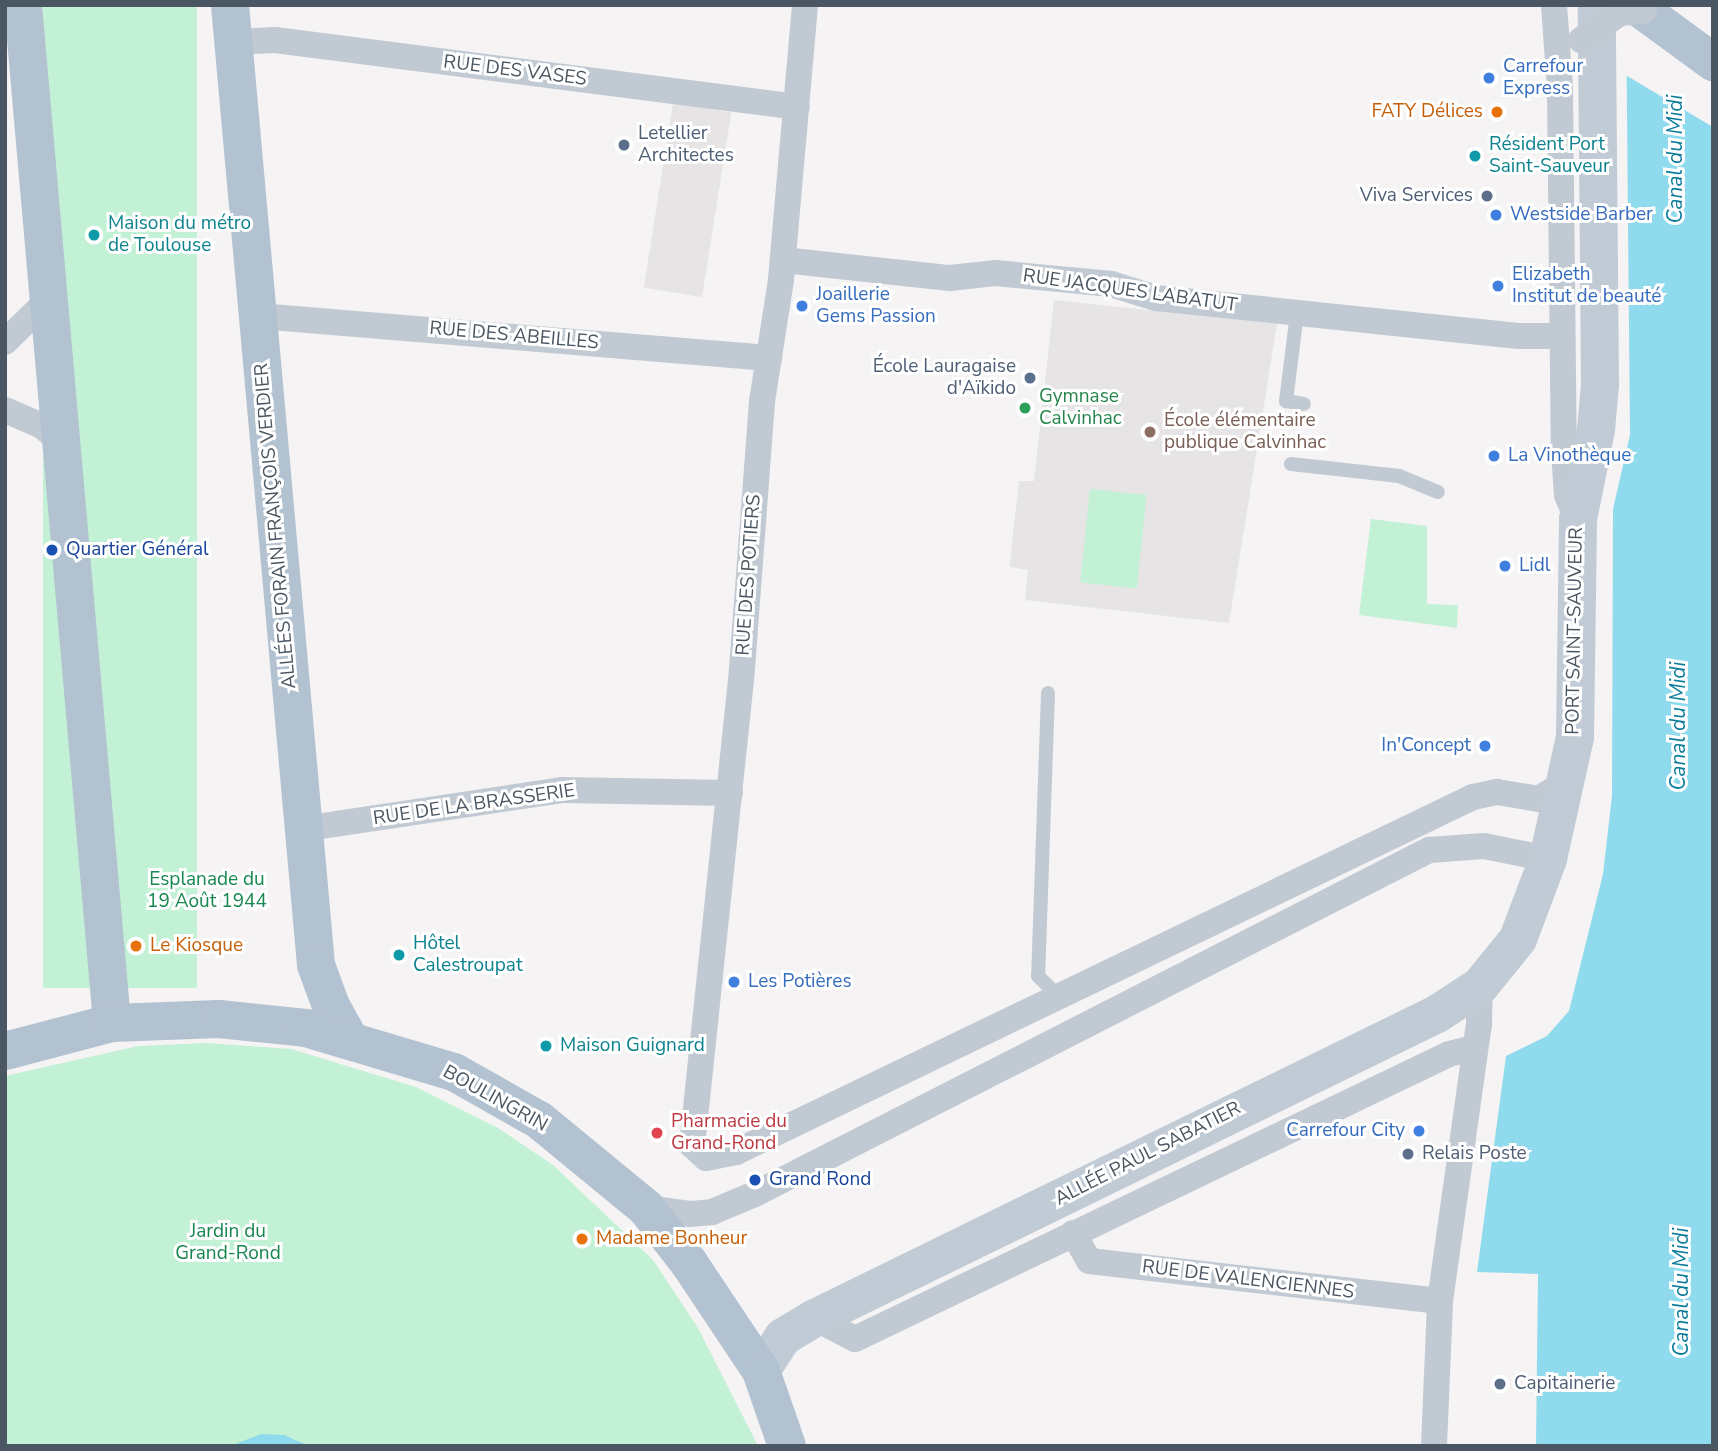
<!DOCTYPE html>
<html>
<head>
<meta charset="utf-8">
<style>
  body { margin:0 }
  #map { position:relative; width:1718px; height:1451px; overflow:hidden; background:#f5f3f3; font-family:"Nunito Sans",sans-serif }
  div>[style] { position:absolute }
  .education>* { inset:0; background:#e6e4e5; transform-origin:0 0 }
  .green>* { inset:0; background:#c3f1d5; transform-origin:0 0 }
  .water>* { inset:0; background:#90daee }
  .pier>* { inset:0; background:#f5f3f3 }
  .service>* { height:14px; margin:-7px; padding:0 7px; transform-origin:7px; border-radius:7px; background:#c1cad2 }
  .minor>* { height:26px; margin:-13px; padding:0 13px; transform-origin:13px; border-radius:13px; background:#c1cad2 }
  .secondary>* { height:38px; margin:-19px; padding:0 19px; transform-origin:19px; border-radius:19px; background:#c1cbd6 }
  .primary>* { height:38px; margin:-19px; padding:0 19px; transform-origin:19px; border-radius:19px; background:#b3c2d1 }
  .minor-bridge>* { height:26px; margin:-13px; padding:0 13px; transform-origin:13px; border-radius:13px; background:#c1cad2 }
  .dots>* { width:19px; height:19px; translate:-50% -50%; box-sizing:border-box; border:4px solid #fff; border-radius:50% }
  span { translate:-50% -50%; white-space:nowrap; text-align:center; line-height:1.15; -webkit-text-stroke:6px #fff; paint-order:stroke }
  .shop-label { font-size:19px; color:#366cbe }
  .left { translate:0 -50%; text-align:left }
  .right { translate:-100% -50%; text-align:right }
  .street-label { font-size:19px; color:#4a5661 }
  .food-label { font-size:19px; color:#c56008 }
  .service-label { font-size:19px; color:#4e5e75 }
  .culture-label { font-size:19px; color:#0d838f }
  .leisure-label { font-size:19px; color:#27864d }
  .education-label { font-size:19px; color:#785e54 }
  .transit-label { font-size:19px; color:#164399 }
  .park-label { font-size:19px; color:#17864f }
  .health-label { font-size:19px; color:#be3a42 }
  .water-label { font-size:21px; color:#0c7c9b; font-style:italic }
  .frame { position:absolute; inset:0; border:7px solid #4a5661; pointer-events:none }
</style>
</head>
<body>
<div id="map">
  <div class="education">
    <i style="left:673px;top:103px;width:59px;height:187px;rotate:9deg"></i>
    <i style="clip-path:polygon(1054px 300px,1277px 324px,1229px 623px,1025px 600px,1028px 570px,1010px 567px,1011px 551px,1019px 481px,1034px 481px)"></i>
  </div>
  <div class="green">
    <i style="left:43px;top:5px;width:154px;height:983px"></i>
    <i style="left:1090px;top:489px;width:57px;height:94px;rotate:6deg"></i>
    <i style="clip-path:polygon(1371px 519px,1427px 526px,1427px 604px,1458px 605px,1457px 628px,1359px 615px)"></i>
    <i style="clip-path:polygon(207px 1043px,291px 1049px,416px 1087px,498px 1128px,553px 1165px,653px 1260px,698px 1328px,758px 1446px,5px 1446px,5px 1076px,138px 1046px)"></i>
  </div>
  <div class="water">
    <i style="clip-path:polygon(1626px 5px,1713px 5px,1713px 1446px,1536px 1446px,1538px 1274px,1477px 1272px,1506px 1056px,1547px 1036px,1569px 1011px,1603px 874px,1612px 796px,1613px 509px,1630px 435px)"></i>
    <i style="clip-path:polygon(261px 1434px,284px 1435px,309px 1446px,230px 1446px)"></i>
  </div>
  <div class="pier">
    <i style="clip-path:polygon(1623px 5px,1713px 5px,1713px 127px,1622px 73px)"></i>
  </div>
  <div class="service">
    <i style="left:1297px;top:313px;width:89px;rotate:97.1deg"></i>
    <i style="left:1286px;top:401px;width:18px;rotate:9deg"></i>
    <i style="left:1291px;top:464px;width:109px;rotate:6.3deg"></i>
    <i style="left:1399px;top:476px;width:42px;rotate:22.3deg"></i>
    <i style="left:1048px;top:693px;width:283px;rotate:92deg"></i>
    <i style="left:1038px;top:976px;width:28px;rotate:45deg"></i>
  </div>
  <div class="minor">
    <i style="left:805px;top:5px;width:276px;rotate:95deg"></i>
    <i style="left:781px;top:280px;width:123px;rotate:98.9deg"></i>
    <i style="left:762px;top:402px;width:279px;rotate:94.3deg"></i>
    <i style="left:741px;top:680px;width:468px;rotate:96deg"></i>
    <i style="left:692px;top:1145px;width:19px;rotate:43deg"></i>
    <i style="left:706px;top:1158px;width:31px;rotate:-11deg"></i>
    <i style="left:736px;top:1152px;width:818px;rotate:-25.72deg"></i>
    <i style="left:1473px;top:797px;width:25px;rotate:-12deg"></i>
    <i style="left:1497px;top:792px;width:43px;rotate:9.5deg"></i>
    <i style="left:1539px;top:799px;width:31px;rotate:-33deg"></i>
    <i style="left:1554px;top:5px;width:83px;rotate:85.9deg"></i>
    <i style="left:1560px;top:88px;width:363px;rotate:89.4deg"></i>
    <i style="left:1564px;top:451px;width:44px;rotate:86.1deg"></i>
    <i style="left:1567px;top:495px;width:21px;rotate:67deg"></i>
    <i style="left:233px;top:42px;width:42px;rotate:-2.7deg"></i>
    <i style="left:275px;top:40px;width:526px;rotate:7.31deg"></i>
    <i style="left:783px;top:260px;width:168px;rotate:6.2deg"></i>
    <i style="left:950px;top:278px;width:45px;rotate:-6.3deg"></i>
    <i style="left:995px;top:273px;width:117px;rotate:5.4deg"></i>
    <i style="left:1111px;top:284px;width:47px;rotate:17.3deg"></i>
    <i style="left:1156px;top:298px;width:364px;rotate:6deg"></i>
    <i style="left:1518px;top:336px;width:42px"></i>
    <i style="left:259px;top:316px;width:512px;rotate:4.71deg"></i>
    <i style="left:5px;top:342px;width:59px;rotate:-44.3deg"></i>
    <i style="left:5px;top:410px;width:40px;rotate:23.4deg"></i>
    <i style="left:42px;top:426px;width:26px;rotate:40deg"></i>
    <i style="left:302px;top:829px;width:264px;rotate:-8.5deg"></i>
    <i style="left:563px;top:790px;width:167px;rotate:1deg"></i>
    <i style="left:646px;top:1208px;width:44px;rotate:7.8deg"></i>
    <i style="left:690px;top:1214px;width:22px;rotate:-5deg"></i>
    <i style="left:712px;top:1212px;width:47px;rotate:-22.7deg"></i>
    <i style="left:755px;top:1194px;width:757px;rotate:-27.04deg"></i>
    <i style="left:1429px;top:850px;width:55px;rotate:-4.2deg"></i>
    <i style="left:1484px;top:846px;width:65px;rotate:11.5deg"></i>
    <i style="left:1073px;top:1233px;width:32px;rotate:60deg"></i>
    <i style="left:1089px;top:1261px;width:353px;rotate:6.5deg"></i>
    <i style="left:815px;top:1318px;width:45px;rotate:27.7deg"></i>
    <i style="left:855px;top:1339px;width:659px;rotate:-25.63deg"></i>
    <i style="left:1449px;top:1054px;width:25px;rotate:-14deg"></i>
    <i style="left:1434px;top:1446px;width:145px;rotate:-87.6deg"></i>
    <i style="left:1440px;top:1301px;width:279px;rotate:-82deg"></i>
    <i style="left:1479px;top:1025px;width:39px;rotate:-89deg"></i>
  </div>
  <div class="secondary">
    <i style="left:761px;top:1371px;width:40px;rotate:-57.1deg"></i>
    <i style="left:783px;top:1337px;width:37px;rotate:-31deg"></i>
    <i style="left:815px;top:1318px;width:692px;rotate:-26.05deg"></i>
    <i style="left:1437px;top:1014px;width:51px;rotate:-33.1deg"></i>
    <i style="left:1480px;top:986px;width:60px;rotate:-51deg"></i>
    <i style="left:1518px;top:939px;width:85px;rotate:-69.4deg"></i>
    <i style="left:1548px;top:859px;width:125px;rotate:-77.5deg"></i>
    <i style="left:1575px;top:737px;width:218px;rotate:-89.2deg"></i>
    <i style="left:1578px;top:519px;width:91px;rotate:-78.6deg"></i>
    <i style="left:1596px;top:430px;width:46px;rotate:-85deg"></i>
    <i style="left:1600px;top:384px;width:379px;rotate:-90.5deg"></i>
  </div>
  <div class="primary">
    <i style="left:23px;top:5px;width:1022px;rotate:85deg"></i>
    <i style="left:230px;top:5px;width:964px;rotate:84.88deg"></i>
    <i style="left:316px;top:965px;width:44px;rotate:69.9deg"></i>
    <i style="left:331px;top:1006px;width:38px;rotate:61deg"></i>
    <i style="left:1635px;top:5px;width:97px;rotate:36.2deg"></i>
    <i style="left:5px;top:1051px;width:111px;rotate:-14.7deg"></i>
    <i style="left:112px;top:1023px;width:107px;rotate:-2.1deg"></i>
    <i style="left:219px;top:1019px;width:87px;rotate:5.9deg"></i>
    <i style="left:306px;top:1028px;width:154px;rotate:16.6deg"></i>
    <i style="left:454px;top:1072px;width:98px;rotate:29.5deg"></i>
    <i style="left:539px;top:1120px;width:139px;rotate:39.4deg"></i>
    <i style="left:646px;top:1208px;width:70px;rotate:52deg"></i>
    <i style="left:689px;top:1263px;width:130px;rotate:56.3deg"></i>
    <i style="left:761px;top:1371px;width:79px;rotate:70.9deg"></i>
  </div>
  <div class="minor-bridge">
    <i style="left:1581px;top:40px;width:47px;rotate:-34.7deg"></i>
    <i style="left:1620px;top:13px;width:24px;rotate:-5deg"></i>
  </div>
  <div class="dots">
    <i style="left:1489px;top:78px;background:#3f7fe0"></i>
    <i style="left:1497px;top:112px;background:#e8710a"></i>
    <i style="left:624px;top:145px;background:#5c6f8a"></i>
    <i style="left:1475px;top:156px;background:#0f9aa8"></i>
    <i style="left:1487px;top:196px;background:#5c6f8a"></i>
    <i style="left:1496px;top:215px;background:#3f7fe0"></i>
    <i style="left:94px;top:235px;background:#0f9aa8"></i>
    <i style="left:1498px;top:286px;background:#3f7fe0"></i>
    <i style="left:802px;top:306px;background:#3f7fe0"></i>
    <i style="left:1030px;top:378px;background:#5c6f8a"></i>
    <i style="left:1025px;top:408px;background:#2e9e5b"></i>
    <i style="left:1150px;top:432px;background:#8d6e63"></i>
    <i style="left:1494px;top:456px;background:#3f7fe0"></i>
    <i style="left:52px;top:550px;background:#1a4fb4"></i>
    <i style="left:1505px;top:566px;background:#3f7fe0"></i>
    <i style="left:1485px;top:746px;background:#3f7fe0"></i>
    <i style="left:136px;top:946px;background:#e8710a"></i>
    <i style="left:399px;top:955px;background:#0f9aa8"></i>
    <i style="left:734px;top:982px;background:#3f7fe0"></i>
    <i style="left:546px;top:1046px;background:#0f9aa8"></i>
    <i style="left:1419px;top:1131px;background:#3f7fe0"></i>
    <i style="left:657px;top:1133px;background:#e0444e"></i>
    <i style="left:1408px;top:1154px;background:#5c6f8a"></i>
    <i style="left:755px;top:1180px;background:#1a4fb4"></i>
    <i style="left:582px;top:1239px;background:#e8710a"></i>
    <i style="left:1500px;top:1384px;background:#5c6f8a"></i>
  </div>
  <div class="shop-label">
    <span class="left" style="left:1503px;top:78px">Carrefour<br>Express</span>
    <span class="left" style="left:1510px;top:215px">Westside Barber</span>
    <span class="left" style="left:1512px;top:286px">Elizabeth<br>Institut de beauté</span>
    <span class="left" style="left:816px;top:306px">Joaillerie<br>Gems Passion</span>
    <span class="left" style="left:1508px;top:456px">La Vinothèque</span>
    <span class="left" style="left:1519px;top:566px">Lidl</span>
    <span class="right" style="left:1471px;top:746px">In'Concept</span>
    <span class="left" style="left:748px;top:982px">Les Potières</span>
    <span class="right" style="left:1405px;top:1131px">Carrefour City</span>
  </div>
  <div class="street-label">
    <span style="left:515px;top:71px;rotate:7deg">RUE DES VASES</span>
    <span style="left:1130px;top:291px;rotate:8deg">RUE JACQUES LABATUT</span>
    <span style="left:514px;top:336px;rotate:5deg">RUE DES ABEILLES</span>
    <span style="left:276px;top:526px;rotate:-95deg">ALLÉES FORAIN FRANÇOIS VERDIER</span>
    <span style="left:749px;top:575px;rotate:-86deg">RUE DES POTIERS</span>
    <span style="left:1575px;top:631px;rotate:-89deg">PORT SAINT-SAUVEUR</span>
    <span style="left:474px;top:805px;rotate:-8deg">RUE DE LA BRASSERIE</span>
    <span style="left:495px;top:1099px;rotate:29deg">BOULINGRIN</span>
    <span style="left:1148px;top:1154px;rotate:-27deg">ALLÉE PAUL SABATIER</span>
    <span style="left:1248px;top:1280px;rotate:7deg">RUE DE VALENCIENNES</span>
  </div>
  <div class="food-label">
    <span class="right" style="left:1483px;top:112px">FATY Délices</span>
    <span class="left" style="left:150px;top:946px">Le Kiosque</span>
    <span class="left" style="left:596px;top:1239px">Madame Bonheur</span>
  </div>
  <div class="service-label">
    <span class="left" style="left:638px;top:145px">Letellier<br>Architectes</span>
    <span class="right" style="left:1473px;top:196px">Viva Services</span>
    <span class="right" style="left:1016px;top:378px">École Lauragaise<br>d'Aïkido</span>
    <span class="left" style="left:1422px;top:1154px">Relais Poste</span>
    <span class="left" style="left:1514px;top:1384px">Capitainerie</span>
  </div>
  <div class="culture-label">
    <span class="left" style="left:1489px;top:156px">Résident Port<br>Saint-Sauveur</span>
    <span class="left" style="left:108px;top:235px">Maison du métro<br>de Toulouse</span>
    <span class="left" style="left:413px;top:955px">Hôtel<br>Calestroupat</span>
    <span class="left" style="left:560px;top:1046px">Maison Guignard</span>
  </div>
  <div class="leisure-label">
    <span class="left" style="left:1039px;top:408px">Gymnase<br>Calvinhac</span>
  </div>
  <div class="education-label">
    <span class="left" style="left:1164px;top:432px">École élémentaire<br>publique Calvinhac</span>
  </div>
  <div class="transit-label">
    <span class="left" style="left:66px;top:550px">Quartier Général</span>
    <span class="left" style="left:769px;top:1180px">Grand Rond</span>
  </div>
  <div class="park-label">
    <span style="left:207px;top:891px">Esplanade du<br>19 Août 1944</span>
    <span style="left:228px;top:1243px">Jardin du<br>Grand-Rond</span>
  </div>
  <div class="health-label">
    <span class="left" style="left:671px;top:1133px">Pharmacie du<br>Grand-Rond</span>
  </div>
  <div class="water-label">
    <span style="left:1675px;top:159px;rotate:-90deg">Canal du Midi</span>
    <span style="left:1678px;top:726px;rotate:-90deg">Canal du Midi</span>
    <span style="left:1681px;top:1292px;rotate:-90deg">Canal du Midi</span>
  </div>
  <div class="frame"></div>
</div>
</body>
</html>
